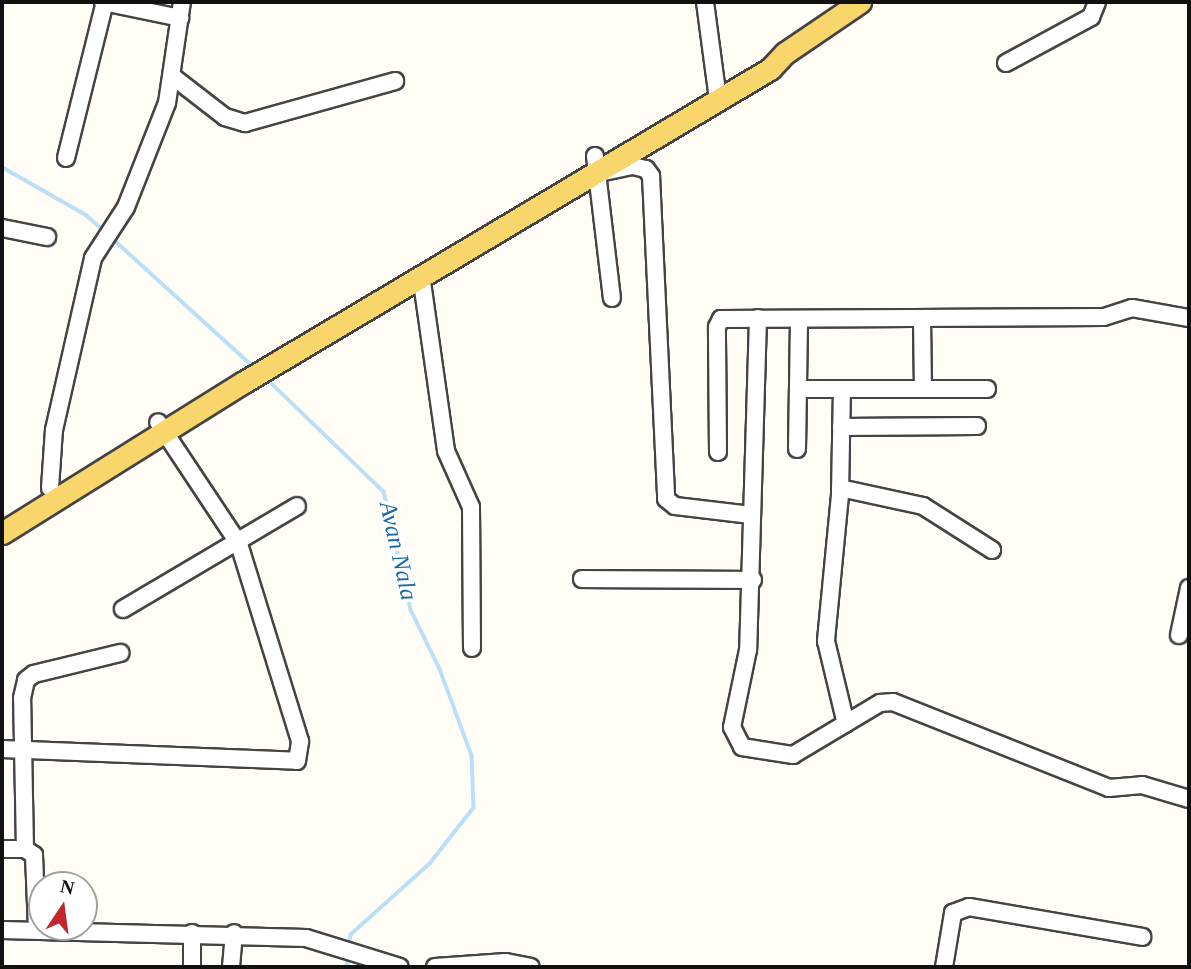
<!DOCTYPE html>
<html>
<head>
<meta charset="utf-8">
<style>
  body { margin:0 }
  #map { position:relative; width:1191px; height:969px; overflow:hidden; background:#fffdf5; font-family:"Times New Roman",serif }
  div>[style] { position:absolute }
  .stream>* { height:3.5px; margin:-1.75px; padding:0 1.75px; transform-origin:1.75px; border-radius:1.75px; background:#b9e0f7 }
  .roads { filter:drop-shadow(2px 0 #444) drop-shadow(-2px 0 #444) drop-shadow(0 2px #444) drop-shadow(0 -2px #444) }
  .minor>* { height:16px; margin:-8px; padding:0 8px; transform-origin:8px; border-radius:8px; background:#fff }
  .major>* { height:21px; margin:-10.5px; padding:0 10.5px; transform-origin:10.5px; border-radius:10.5px; background:#f9d66b }
  span { translate:-50% -50%; white-space:nowrap; text-align:center; line-height:1.15; -webkit-text-stroke:7px #fff; paint-order:stroke }
  .water-label { font-size:24px; color:#1768a6; font-style:italic }
  .frame { position:absolute; inset:0; border:4px solid #111; pointer-events:none }
  .north { position:absolute; left:28px; top:871px; width:70px; height:70px; box-sizing:border-box; background:#fff; border:2px solid #a0a0a0; border-radius:50%; rotate:13deg; font-size:19px; font-weight:700; line-height:28px; text-align:center; color:#111 }
  .north::after { content:''; display:block; margin:auto; width:24px; height:32px; background:#c4262e; clip-path:polygon(50% 0,100% 100%,50% 72%,0 100%) }
</style>
</head>
<body>
<div id="map">
  <div class="stream">
    <i style="left:2px;top:167px;width:97px;rotate:29.7deg"></i>
    <i style="left:86px;top:215px;width:23px;rotate:41deg"></i>
    <i style="left:112px;top:238px;width:192px;rotate:42.3deg"></i>
    <i style="left:265px;top:377px;width:165px;rotate:44deg"></i>
    <i style="left:384px;top:492px;width:121px;rotate:77.1deg"></i>
    <i style="left:411px;top:610px;width:66px;rotate:63.8deg"></i>
    <i style="left:440px;top:669px;width:93px;rotate:69.8deg"></i>
    <i style="left:472px;top:756px;width:52px;rotate:87.8deg"></i>
    <i style="left:474px;top:808px;width:71px;rotate:128.2deg"></i>
    <i style="left:430px;top:864px;width:106px;rotate:138.1deg"></i>
    <i style="left:351px;top:935px;width:13px;rotate:99deg"></i>
    <i style="left:347px;top:967px;width:11px;rotate:-85deg"></i>
  </div>
  <div class="roads">
    <div class="minor">
      <i style="left:103px;top:2px;width:79px;rotate:11.7deg"></i>
      <i style="left:705px;top:2px;width:98px;rotate:82.4deg"></i>
      <i style="left:1006px;top:63px;width:97px;rotate:-28.4deg"></i>
      <i style="left:1091px;top:17px;width:16px;rotate:-68deg"></i>
      <i style="left:172px;top:76px;width:67px;rotate:37.7deg"></i>
      <i style="left:225px;top:117px;width:21px;rotate:17deg"></i>
      <i style="left:245px;top:123px;width:156px;rotate:-15.6deg"></i>
      <i style="left:595px;top:156px;width:143px;rotate:83.2deg"></i>
      <i style="left:66px;top:158px;width:161px;rotate:-76deg"></i>
      <i style="left:604px;top:172px;width:30px;rotate:-12deg"></i>
      <i style="left:633px;top:166px;width:13px;rotate:13deg"></i>
      <i style="left:646px;top:169px;width:9px;rotate:54deg"></i>
      <i style="left:651px;top:176px;width:323px;rotate:87.3deg"></i>
      <i style="left:666px;top:499px;width:11px;rotate:38deg"></i>
      <i style="left:675px;top:506px;width:77px;rotate:6.8deg"></i>
      <i style="left:2px;top:228px;width:46px;rotate:11.3deg"></i>
      <i style="left:421px;top:275px;width:178px;rotate:81.9deg"></i>
      <i style="left:446px;top:451px;width:61px;rotate:65.9deg"></i>
      <i style="left:471px;top:507px;width:141px;rotate:89.6deg"></i>
      <i style="left:758px;top:318px;width:332px;rotate:91.7deg"></i>
      <i style="left:748px;top:650px;width:79px;rotate:101.7deg"></i>
      <i style="left:732px;top:727px;width:22px;rotate:63deg"></i>
      <i style="left:742px;top:747px;width:52px;rotate:8.9deg"></i>
      <i style="left:793px;top:755px;width:101px;rotate:-30.9deg"></i>
      <i style="left:880px;top:703px;width:13px;rotate:-4deg"></i>
      <i style="left:893px;top:702px;width:232px;rotate:21.7deg"></i>
      <i style="left:1109px;top:788px;width:33px;rotate:-5deg"></i>
      <i style="left:1142px;top:785px;width:49px;rotate:16.6deg"></i>
      <i style="left:922px;top:318px;width:71px;rotate:89.2deg"></i>
      <i style="left:798px;top:389px;width:189px"></i>
      <i style="left:842px;top:389px;width:106px;rotate:91.1deg"></i>
      <i style="left:840px;top:495px;width:147px;rotate:95.5deg"></i>
      <i style="left:826px;top:641px;width:85px;rotate:76.5deg"></i>
      <i style="left:841px;top:427px;width:136px;rotate:-0.4deg"></i>
      <i style="left:797px;top:449px;width:130px;rotate:-89.1deg"></i>
      <i style="left:718px;top:452px;width:125px;rotate:-90.5deg"></i>
      <i style="left:717px;top:327px;width:9px;rotate:-63deg"></i>
      <i style="left:721px;top:319px;width:383px;rotate:-0.3deg"></i>
      <i style="left:1104px;top:317px;width:29px;rotate:-18deg"></i>
      <i style="left:1132px;top:308px;width:58px;rotate:10deg"></i>
      <i style="left:50px;top:488px;width:58px;rotate:-86.1deg"></i>
      <i style="left:54px;top:430px;width:176px;rotate:-77.2deg"></i>
      <i style="left:93px;top:258px;width:61px;rotate:-57.1deg"></i>
      <i style="left:126px;top:207px;width:112px;rotate:-68.5deg"></i>
      <i style="left:167px;top:103px;width:102px;rotate:-81.6deg"></i>
      <i style="left:840px;top:488px;width:85px;rotate:12.2deg"></i>
      <i style="left:923px;top:506px;width:82px;rotate:32.5deg"></i>
      <i style="left:582px;top:579px;width:171px;rotate:0.3deg"></i>
      <i style="left:123px;top:609px;width:202px;rotate:-30.6deg"></i>
      <i style="left:1179px;top:635px;width:48px;rotate:-78deg"></i>
      <i style="left:2px;top:749px;width:295px;rotate:2.3deg"></i>
      <i style="left:297px;top:761px;width:20px;rotate:-81deg"></i>
      <i style="left:300px;top:741px;width:206px;rotate:-107.2deg"></i>
      <i style="left:239px;top:544px;width:146px;rotate:-123.6deg"></i>
      <i style="left:2px;top:849px;width:23px"></i>
      <i style="left:25px;top:849px;width:11px;rotate:34deg"></i>
      <i style="left:34px;top:855px;width:75px;rotate:87.7deg"></i>
      <i style="left:25px;top:849px;width:151px;rotate:-91.1deg"></i>
      <i style="left:22px;top:698px;width:18px;rotate:-77deg"></i>
      <i style="left:26px;top:680px;width:10px;rotate:-37deg"></i>
      <i style="left:34px;top:674px;width:89px;rotate:-13.7deg"></i>
      <i style="left:2px;top:930px;width:304px;rotate:1.5deg"></i>
      <i style="left:306px;top:938px;width:98px;rotate:17.1deg"></i>
      <i style="left:192px;top:933px;width:34px;rotate:90deg"></i>
      <i style="left:231px;top:967px;width:34px;rotate:-85deg"></i>
      <i style="left:435px;top:967px;width:71px;rotate:-4deg"></i>
      <i style="left:506px;top:962px;width:25px;rotate:11deg"></i>
      <i style="left:944px;top:967px;width:55px;rotate:-80.5deg"></i>
      <i style="left:953px;top:913px;width:17px;rotate:-21deg"></i>
      <i style="left:969px;top:907px;width:176px;rotate:9.8deg"></i>
    </div>
    <div class="major">
      <i style="left:2px;top:533px;width:285px;rotate:-32deg"></i>
      <i style="left:244px;top:382px;width:612px;rotate:-30.76deg"></i>
      <i style="left:770px;top:69px;width:22px;rotate:-47deg"></i>
      <i style="left:785px;top:53px;width:91px;rotate:-34.2deg"></i>
    </div>
  </div>
  <div class="water-label">
    <span style="left:398px;top:551px;rotate:77deg">Avan Nala</span>
  </div>
  <div class="frame"></div>
  <div class="north">N</div>
</div>
</body>
</html>
